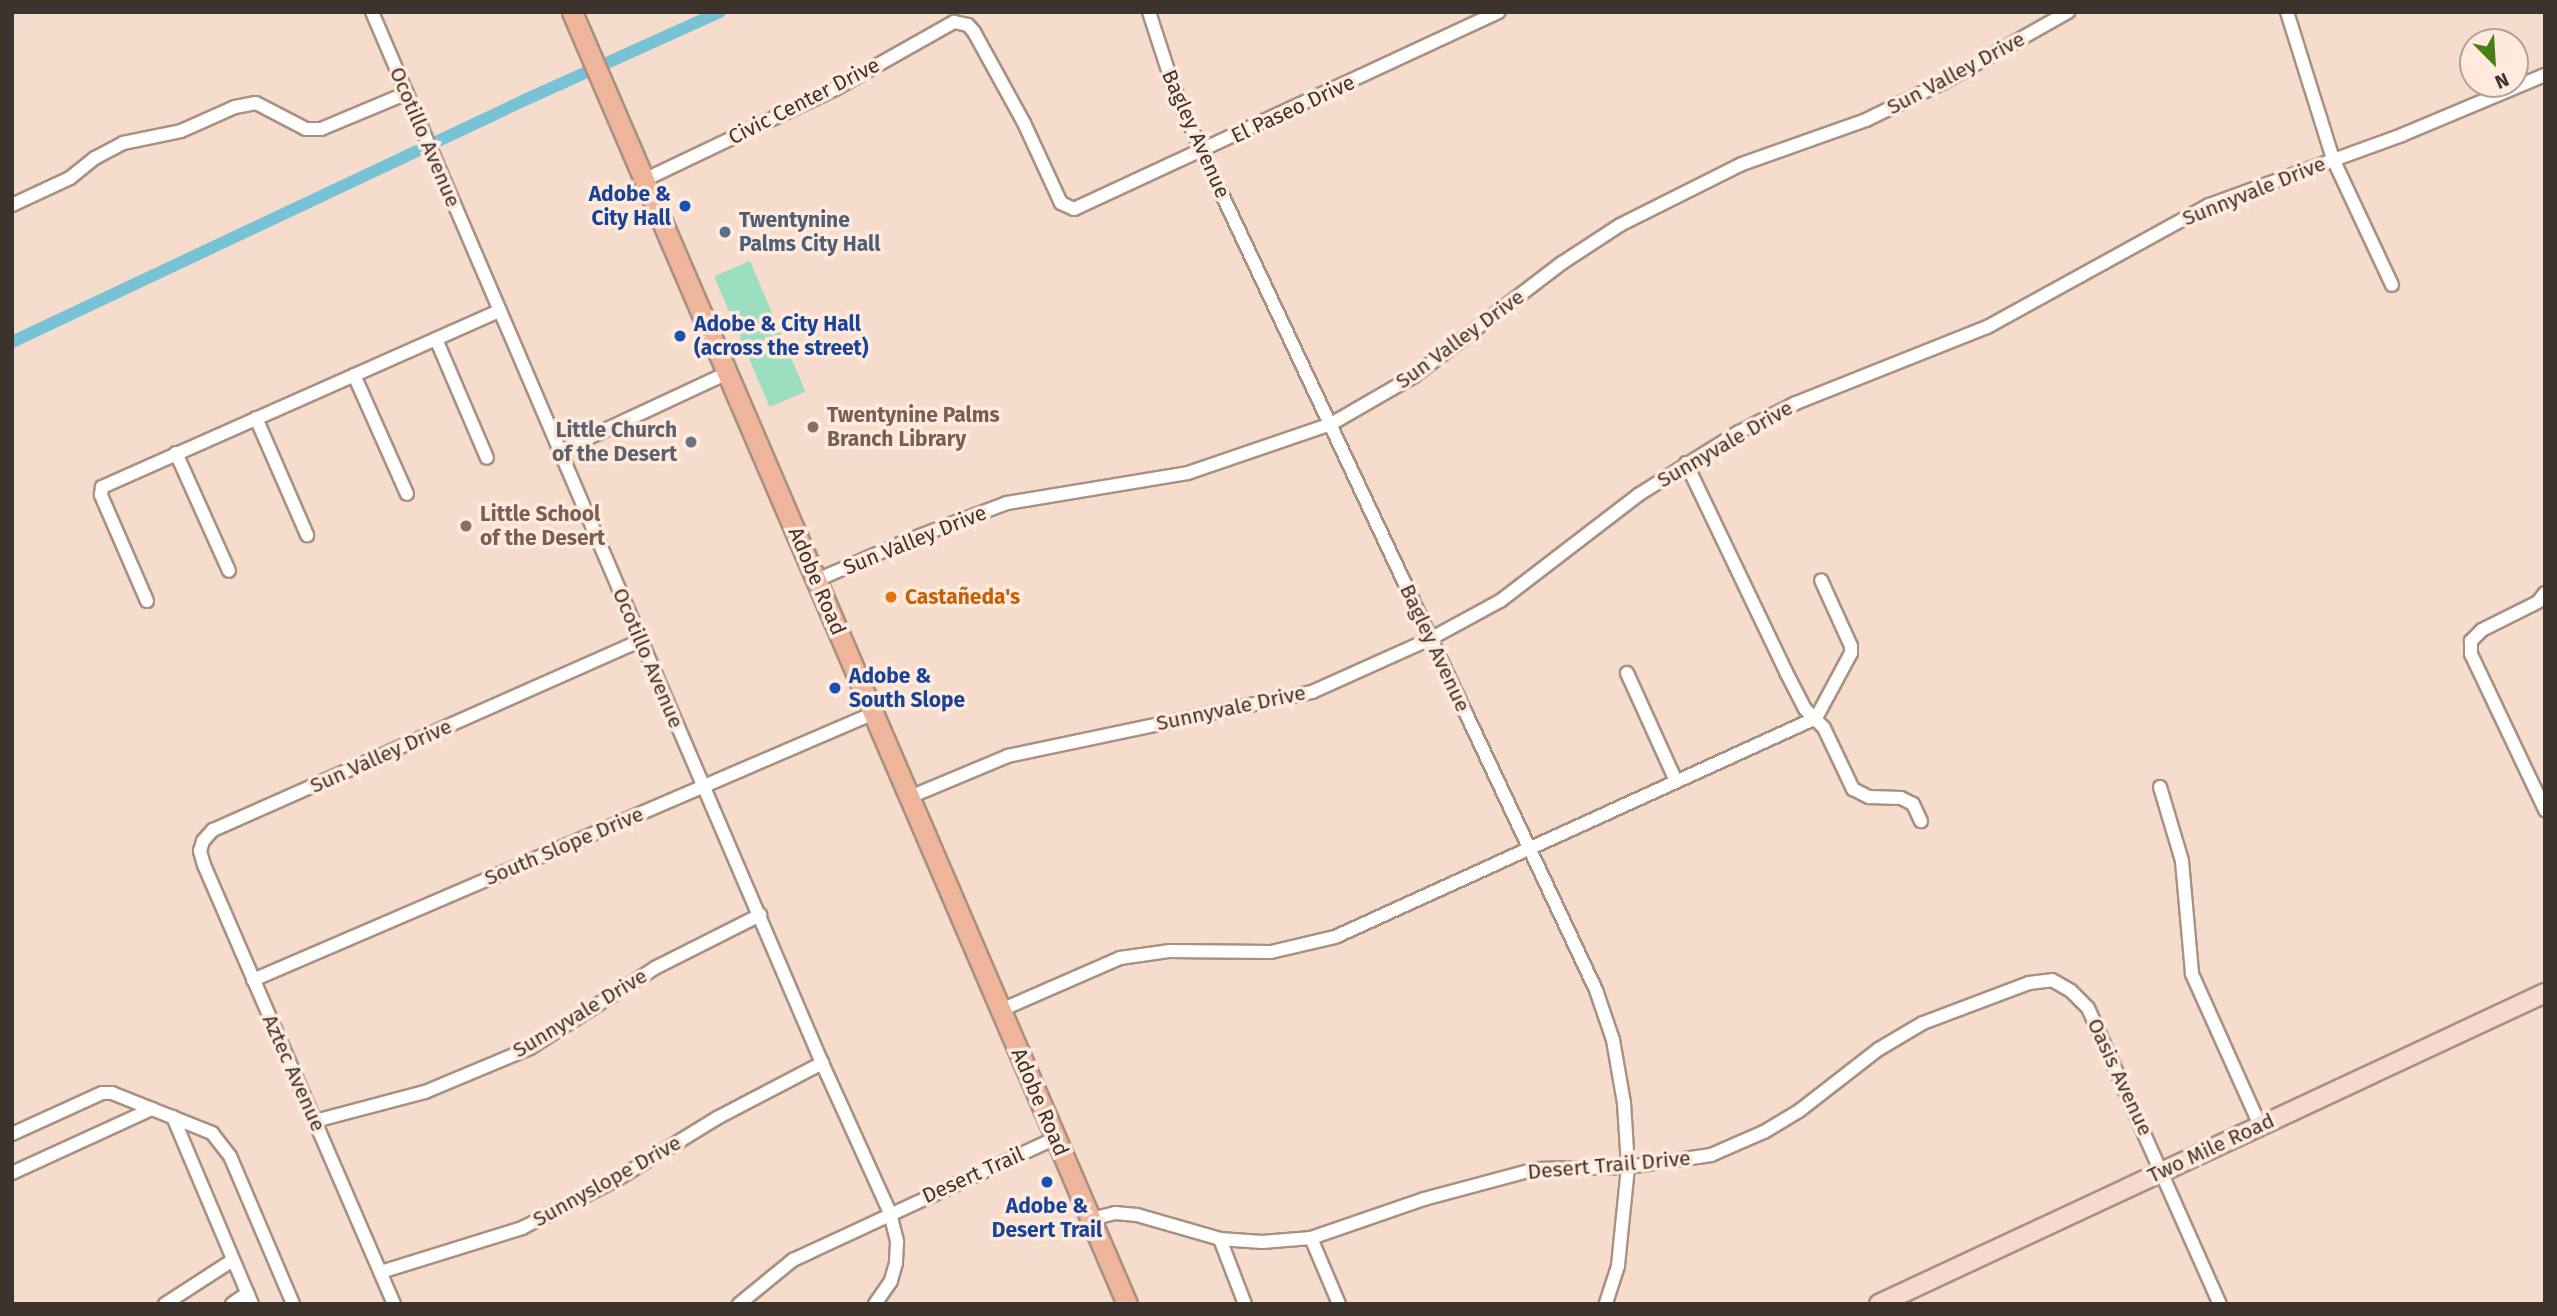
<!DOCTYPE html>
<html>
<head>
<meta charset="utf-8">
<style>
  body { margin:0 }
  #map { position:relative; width:2557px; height:1316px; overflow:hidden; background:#f5dccc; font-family:"Fira Sans",sans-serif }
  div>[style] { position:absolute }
  .green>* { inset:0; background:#9cdec0; transform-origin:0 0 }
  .canal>* { height:12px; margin:-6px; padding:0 6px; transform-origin:6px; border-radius:6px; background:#77c3d5 }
  .roads { filter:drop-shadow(2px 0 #a99182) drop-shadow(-2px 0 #a99182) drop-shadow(0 2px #a99182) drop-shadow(0 -2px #a99182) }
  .minor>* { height:12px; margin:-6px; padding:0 6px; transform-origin:6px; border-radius:6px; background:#fff }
  .secondary>* { height:18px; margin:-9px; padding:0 9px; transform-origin:9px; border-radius:9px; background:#f7dacd }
  .primary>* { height:19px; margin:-9.5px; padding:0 9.5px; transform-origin:9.5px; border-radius:9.5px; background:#efb59a }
  .dots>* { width:19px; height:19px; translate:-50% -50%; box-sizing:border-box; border:4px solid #ffeadd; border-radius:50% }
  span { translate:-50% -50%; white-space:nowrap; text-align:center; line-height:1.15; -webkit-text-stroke:7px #ffeadd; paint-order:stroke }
  .street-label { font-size:21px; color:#3d332d }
  .transit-label { font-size:21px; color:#164399; font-weight:700 }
  .right { translate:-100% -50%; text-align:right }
  .left { translate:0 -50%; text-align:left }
  .service-label { font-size:21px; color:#4e5e75; font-weight:700 }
  .education-label { font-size:21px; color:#785e54; font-weight:700 }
  .worship-label { font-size:21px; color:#5b616d; font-weight:700 }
  .food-label { font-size:21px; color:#c56008; font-weight:700 }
  .frame { position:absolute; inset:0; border:14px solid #3d332d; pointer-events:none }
  .north { position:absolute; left:2459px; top:28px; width:70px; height:70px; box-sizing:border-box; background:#ffeadd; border:2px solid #b1a197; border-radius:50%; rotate:156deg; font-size:19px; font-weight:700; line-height:28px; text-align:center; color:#3d332d }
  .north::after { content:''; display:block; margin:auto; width:24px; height:32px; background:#487e14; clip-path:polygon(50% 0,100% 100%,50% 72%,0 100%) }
</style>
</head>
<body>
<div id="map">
  <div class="green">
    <i style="left:750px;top:261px;width:142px;height:39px;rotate:67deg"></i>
  </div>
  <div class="canal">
    <i style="left:12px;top:342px;width:569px;rotate:-25.26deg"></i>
    <i style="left:527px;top:99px;width:212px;rotate:-24.3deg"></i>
  </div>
  <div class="roads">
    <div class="minor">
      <i style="left:372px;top:12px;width:1143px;rotate:66.82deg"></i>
      <i style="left:822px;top:1063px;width:165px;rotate:65.6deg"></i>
      <i style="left:890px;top:1213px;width:30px;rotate:76deg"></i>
      <i style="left:897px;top:1242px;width:21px;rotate:93deg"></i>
      <i style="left:896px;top:1263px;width:19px;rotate:106deg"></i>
      <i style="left:891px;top:1281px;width:28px;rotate:125deg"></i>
      <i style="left:1149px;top:12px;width:78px;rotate:72deg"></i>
      <i style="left:1173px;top:86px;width:72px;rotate:66.3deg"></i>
      <i style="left:1202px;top:152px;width:926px;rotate:64.82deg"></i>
      <i style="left:1596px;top:990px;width:53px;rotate:71.2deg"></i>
      <i style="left:1613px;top:1040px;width:64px;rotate:80.1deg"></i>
      <i style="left:1624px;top:1103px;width:64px;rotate:86.4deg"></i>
      <i style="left:1628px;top:1167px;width:100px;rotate:95.8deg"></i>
      <i style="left:1618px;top:1266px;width:40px;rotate:108deg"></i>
      <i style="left:2287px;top:12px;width:154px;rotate:72.6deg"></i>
      <i style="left:2333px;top:159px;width:139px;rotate:64.9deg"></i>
      <i style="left:644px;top:180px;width:212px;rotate:-25.5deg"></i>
      <i style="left:835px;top:89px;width:137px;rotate:-29.4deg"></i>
      <i style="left:954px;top:22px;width:14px;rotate:12deg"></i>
      <i style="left:968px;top:25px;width:9px;rotate:49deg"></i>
      <i style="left:974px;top:32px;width:104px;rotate:61.2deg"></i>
      <i style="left:1024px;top:123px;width:88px;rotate:65.2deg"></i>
      <i style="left:1061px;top:203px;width:14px;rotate:25deg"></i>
      <i style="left:1074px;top:209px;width:468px;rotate:-24.9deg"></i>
      <i style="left:12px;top:205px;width:64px;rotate:-25deg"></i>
      <i style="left:70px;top:178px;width:32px;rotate:-39deg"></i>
      <i style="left:95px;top:158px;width:32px;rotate:-28deg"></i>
      <i style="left:123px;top:143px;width:59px;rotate:-11.7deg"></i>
      <i style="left:181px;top:131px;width:59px;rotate:-24deg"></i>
      <i style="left:235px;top:107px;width:21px;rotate:-11deg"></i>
      <i style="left:256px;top:103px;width:56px;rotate:27.5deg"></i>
      <i style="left:306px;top:129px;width:15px"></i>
      <i style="left:321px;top:129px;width:93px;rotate:-22.7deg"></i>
      <i style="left:436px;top:339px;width:129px;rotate:66.8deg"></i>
      <i style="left:354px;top:375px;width:130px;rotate:66deg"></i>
      <i style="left:256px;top:418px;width:128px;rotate:66.4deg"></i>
      <i style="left:560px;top:451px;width:184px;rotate:-25deg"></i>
      <i style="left:176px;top:453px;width:129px;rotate:65.8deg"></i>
      <i style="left:1686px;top:463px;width:232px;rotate:64.4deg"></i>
      <i style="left:1786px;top:672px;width:42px;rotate:62.8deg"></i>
      <i style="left:1805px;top:709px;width:27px;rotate:45deg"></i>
      <i style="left:1824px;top:728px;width:68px;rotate:64.6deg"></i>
      <i style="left:1853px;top:789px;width:18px;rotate:27deg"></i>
      <i style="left:1869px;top:797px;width:32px;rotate:2deg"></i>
      <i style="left:1901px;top:798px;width:13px;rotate:27deg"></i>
      <i style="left:1913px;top:804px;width:19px;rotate:65deg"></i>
      <i style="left:817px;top:580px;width:103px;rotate:-23.6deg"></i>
      <i style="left:911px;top:539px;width:103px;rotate:-20.6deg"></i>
      <i style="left:1007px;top:503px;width:183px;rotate:-9.4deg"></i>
      <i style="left:1188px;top:473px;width:151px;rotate:-18.9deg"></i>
      <i style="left:1331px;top:424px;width:96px;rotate:-30deg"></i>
      <i style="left:1414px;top:376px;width:186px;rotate:-37.4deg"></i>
      <i style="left:1562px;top:263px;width:69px;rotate:-33.2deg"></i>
      <i style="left:1620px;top:225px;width:136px;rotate:-26.6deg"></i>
      <i style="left:1742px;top:164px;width:132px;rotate:-19.5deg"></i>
      <i style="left:1866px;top:120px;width:85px;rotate:-26deg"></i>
      <i style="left:1942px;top:83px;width:145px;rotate:-29.4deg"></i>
      <i style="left:2545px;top:593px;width:11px;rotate:128deg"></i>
      <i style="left:2538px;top:602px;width:63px;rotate:153.4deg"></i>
      <i style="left:2482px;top:630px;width:16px;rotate:135deg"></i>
      <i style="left:2471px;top:641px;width:13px;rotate:90deg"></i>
      <i style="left:2471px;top:654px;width:173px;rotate:64.6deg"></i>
      <i style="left:147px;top:601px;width:116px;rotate:-113.5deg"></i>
      <i style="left:101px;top:495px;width:8px;rotate:-83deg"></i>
      <i style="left:102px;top:487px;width:435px;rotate:-23.9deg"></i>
      <i style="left:1627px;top:673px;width:119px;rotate:65.6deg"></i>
      <i style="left:2160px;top:787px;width:77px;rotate:73.4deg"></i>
      <i style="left:2182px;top:861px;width:113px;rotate:84.9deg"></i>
      <i style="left:2192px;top:974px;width:166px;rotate:65.8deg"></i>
      <i style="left:910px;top:797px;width:106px;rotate:-22.7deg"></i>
      <i style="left:1008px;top:756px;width:311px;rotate:-11.9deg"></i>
      <i style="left:1312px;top:692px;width:129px;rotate:-24.2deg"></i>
      <i style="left:1430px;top:639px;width:80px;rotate:-28.5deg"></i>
      <i style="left:1500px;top:601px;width:174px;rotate:-37.5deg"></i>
      <i style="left:1638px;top:495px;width:119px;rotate:-32deg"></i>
      <i style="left:1739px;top:432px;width:64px;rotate:-27deg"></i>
      <i style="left:1796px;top:403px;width:206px;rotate:-21.7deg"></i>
      <i style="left:1987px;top:327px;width:253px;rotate:-28.8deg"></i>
      <i style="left:2209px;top:205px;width:205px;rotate:-19.9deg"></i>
      <i style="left:2402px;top:135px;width:155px;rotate:-22.8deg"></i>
      <i style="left:253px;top:980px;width:676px;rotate:-23.27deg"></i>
      <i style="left:1001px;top:1010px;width:130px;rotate:-23.6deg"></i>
      <i style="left:1120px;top:958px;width:49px;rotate:-8.1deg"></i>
      <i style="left:1169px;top:951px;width:102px;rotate:0.6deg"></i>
      <i style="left:1271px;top:952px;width:66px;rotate:-13.2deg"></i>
      <i style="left:1335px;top:937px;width:529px;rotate:-24.48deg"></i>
      <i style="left:1816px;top:718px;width:74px;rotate:-61.7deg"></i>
      <i style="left:1851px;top:653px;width:7px;rotate:-90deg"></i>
      <i style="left:1851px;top:646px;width:72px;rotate:-114.4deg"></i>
      <i style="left:173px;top:1117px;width:203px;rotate:67.1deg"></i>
      <i style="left:315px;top:1121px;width:114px;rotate:-14.8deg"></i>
      <i style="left:425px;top:1092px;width:114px;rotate:-22.7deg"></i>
      <i style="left:530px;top:1048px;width:148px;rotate:-32.6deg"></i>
      <i style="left:655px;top:968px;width:118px;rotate:-26.8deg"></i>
      <i style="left:12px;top:1134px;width:99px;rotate:-24.5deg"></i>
      <i style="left:102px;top:1093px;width:10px"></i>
      <i style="left:112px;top:1093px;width:108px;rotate:21.8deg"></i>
      <i style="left:212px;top:1133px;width:29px;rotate:52deg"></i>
      <i style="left:230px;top:1156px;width:161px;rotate:66.9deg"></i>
      <i style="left:12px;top:1173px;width:154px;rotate:-24.6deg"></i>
      <i style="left:1091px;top:1219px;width:25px;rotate:-14deg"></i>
      <i style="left:1115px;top:1213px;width:22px;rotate:5deg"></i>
      <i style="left:1137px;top:1215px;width:86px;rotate:16.1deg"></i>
      <i style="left:1220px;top:1239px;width:42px;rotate:4.1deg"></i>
      <i style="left:1262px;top:1242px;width:49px;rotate:-4.7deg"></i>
      <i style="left:1311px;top:1238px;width:120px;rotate:-19deg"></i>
      <i style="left:1424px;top:1199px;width:116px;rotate:-15deg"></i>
      <i style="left:1536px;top:1169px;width:92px;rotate:-1.2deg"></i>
      <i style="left:1628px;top:1167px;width:84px;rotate:-8.2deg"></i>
      <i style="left:1711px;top:1155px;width:58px;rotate:-23.5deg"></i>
      <i style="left:1764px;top:1132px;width:41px;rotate:-31deg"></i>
      <i style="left:1799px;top:1111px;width:101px;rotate:-37.8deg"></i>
      <i style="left:1879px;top:1049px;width:51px;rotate:-30.6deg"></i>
      <i style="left:1923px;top:1023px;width:113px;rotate:-20.7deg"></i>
      <i style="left:2029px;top:983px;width:23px;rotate:-7deg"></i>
      <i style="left:2052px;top:980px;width:22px;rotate:30deg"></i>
      <i style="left:2071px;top:991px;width:24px;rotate:45deg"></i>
      <i style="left:2088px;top:1008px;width:324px;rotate:66deg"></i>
      <i style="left:1311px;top:1238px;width:72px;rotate:67deg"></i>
      <i style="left:1220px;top:1239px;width:70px;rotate:69deg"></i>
      <i style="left:381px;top:1272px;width:148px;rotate:-17.3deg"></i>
      <i style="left:522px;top:1228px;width:106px;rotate:-27.1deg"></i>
      <i style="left:616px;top:1180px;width:119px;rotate:-31.5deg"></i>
      <i style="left:717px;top:1118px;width:119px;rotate:-27.6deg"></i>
      <i style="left:165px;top:1304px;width:81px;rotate:-32.9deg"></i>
      <i style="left:232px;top:1304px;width:19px;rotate:-35deg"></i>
      <i style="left:394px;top:1304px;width:478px;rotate:-113.4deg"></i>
      <i style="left:204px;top:865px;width:15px;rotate:-106deg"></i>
      <i style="left:200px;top:851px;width:10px;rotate:-73deg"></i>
      <i style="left:203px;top:841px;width:15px;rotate:-48deg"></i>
      <i style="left:213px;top:830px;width:467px;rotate:-23.9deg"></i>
      <i style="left:739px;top:1304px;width:70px;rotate:-39.2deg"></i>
      <i style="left:793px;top:1260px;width:290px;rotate:-24.9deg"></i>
    </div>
    <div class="secondary">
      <i style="left:1879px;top:1304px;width:735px;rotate:-25.03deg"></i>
    </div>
    <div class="primary">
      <i style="left:572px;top:12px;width:1406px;rotate:66.75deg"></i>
    </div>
  </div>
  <div class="dots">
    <i style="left:685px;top:206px;background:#1a4fb4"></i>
    <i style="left:725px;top:232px;background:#5c6f8a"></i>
    <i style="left:680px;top:336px;background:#1a4fb4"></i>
    <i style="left:813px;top:427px;background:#8d6e63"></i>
    <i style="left:691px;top:442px;background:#6b7280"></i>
    <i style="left:466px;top:526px;background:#8d6e63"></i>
    <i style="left:891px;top:597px;background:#e8710a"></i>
    <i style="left:835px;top:688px;background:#1a4fb4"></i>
    <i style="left:1047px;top:1182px;background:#1a4fb4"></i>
  </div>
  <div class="street-label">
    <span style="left:1956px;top:73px;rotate:-28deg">Sun Valley Drive</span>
    <span style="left:804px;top:101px;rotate:-27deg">Civic Center Drive</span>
    <span style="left:1293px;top:109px;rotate:-25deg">El Paseo Drive</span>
    <span style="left:1196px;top:134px;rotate:66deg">Bagley Avenue</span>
    <span style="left:425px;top:137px;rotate:67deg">Ocotillo Avenue</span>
    <span style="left:2254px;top:191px;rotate:-22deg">Sunnyvale Drive</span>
    <span style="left:1460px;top:339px;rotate:-36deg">Sun Valley Drive</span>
    <span style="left:1725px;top:444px;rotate:-30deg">Sunnyvale Drive</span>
    <span style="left:915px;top:540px;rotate:-22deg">Sun Valley Drive</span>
    <span style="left:817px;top:581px;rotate:67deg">Adobe Road</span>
    <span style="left:1435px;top:648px;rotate:65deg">Bagley Avenue</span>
    <span style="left:648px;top:658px;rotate:67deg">Ocotillo Avenue</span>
    <span style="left:1231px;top:708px;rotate:-12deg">Sunnyvale Drive</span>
    <span style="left:381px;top:756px;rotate:-24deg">Sun Valley Drive</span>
    <span style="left:564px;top:846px;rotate:-23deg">South Slope Drive</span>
    <span style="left:580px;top:1013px;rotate:-31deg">Sunnyvale Drive</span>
    <span style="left:294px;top:1073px;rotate:66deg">Aztec Avenue</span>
    <span style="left:2120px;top:1077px;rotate:65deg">Oasis Avenue</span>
    <span style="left:1040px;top:1102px;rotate:67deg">Adobe Road</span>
    <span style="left:2211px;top:1148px;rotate:-25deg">Two Mile Road</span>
    <span style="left:1609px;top:1165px;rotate:-5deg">Desert Trail Drive</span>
    <span style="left:973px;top:1175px;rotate:-24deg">Desert Trail</span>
    <span style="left:607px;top:1181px;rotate:-29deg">Sunnyslope Drive</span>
  </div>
  <div class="transit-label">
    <span class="right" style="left:671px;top:206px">Adobe &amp;<br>City Hall</span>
    <span class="left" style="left:694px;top:336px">Adobe &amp; City Hall<br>(across the street)</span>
    <span class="left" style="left:849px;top:688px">Adobe &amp;<br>South Slope</span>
    <span style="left:1047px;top:1218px">Adobe &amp;<br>Desert Trail</span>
  </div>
  <div class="service-label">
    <span class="left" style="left:739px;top:232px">Twentynine<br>Palms City Hall</span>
  </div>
  <div class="education-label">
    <span class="left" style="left:827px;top:427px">Twentynine Palms<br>Branch Library</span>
    <span class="left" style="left:480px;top:526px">Little School<br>of the Desert</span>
  </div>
  <div class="worship-label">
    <span class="right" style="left:677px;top:442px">Little Church<br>of the Desert</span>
  </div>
  <div class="food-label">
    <span class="left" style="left:905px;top:597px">Castañeda's</span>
  </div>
  <div class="frame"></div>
  <div class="north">N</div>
</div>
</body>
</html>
